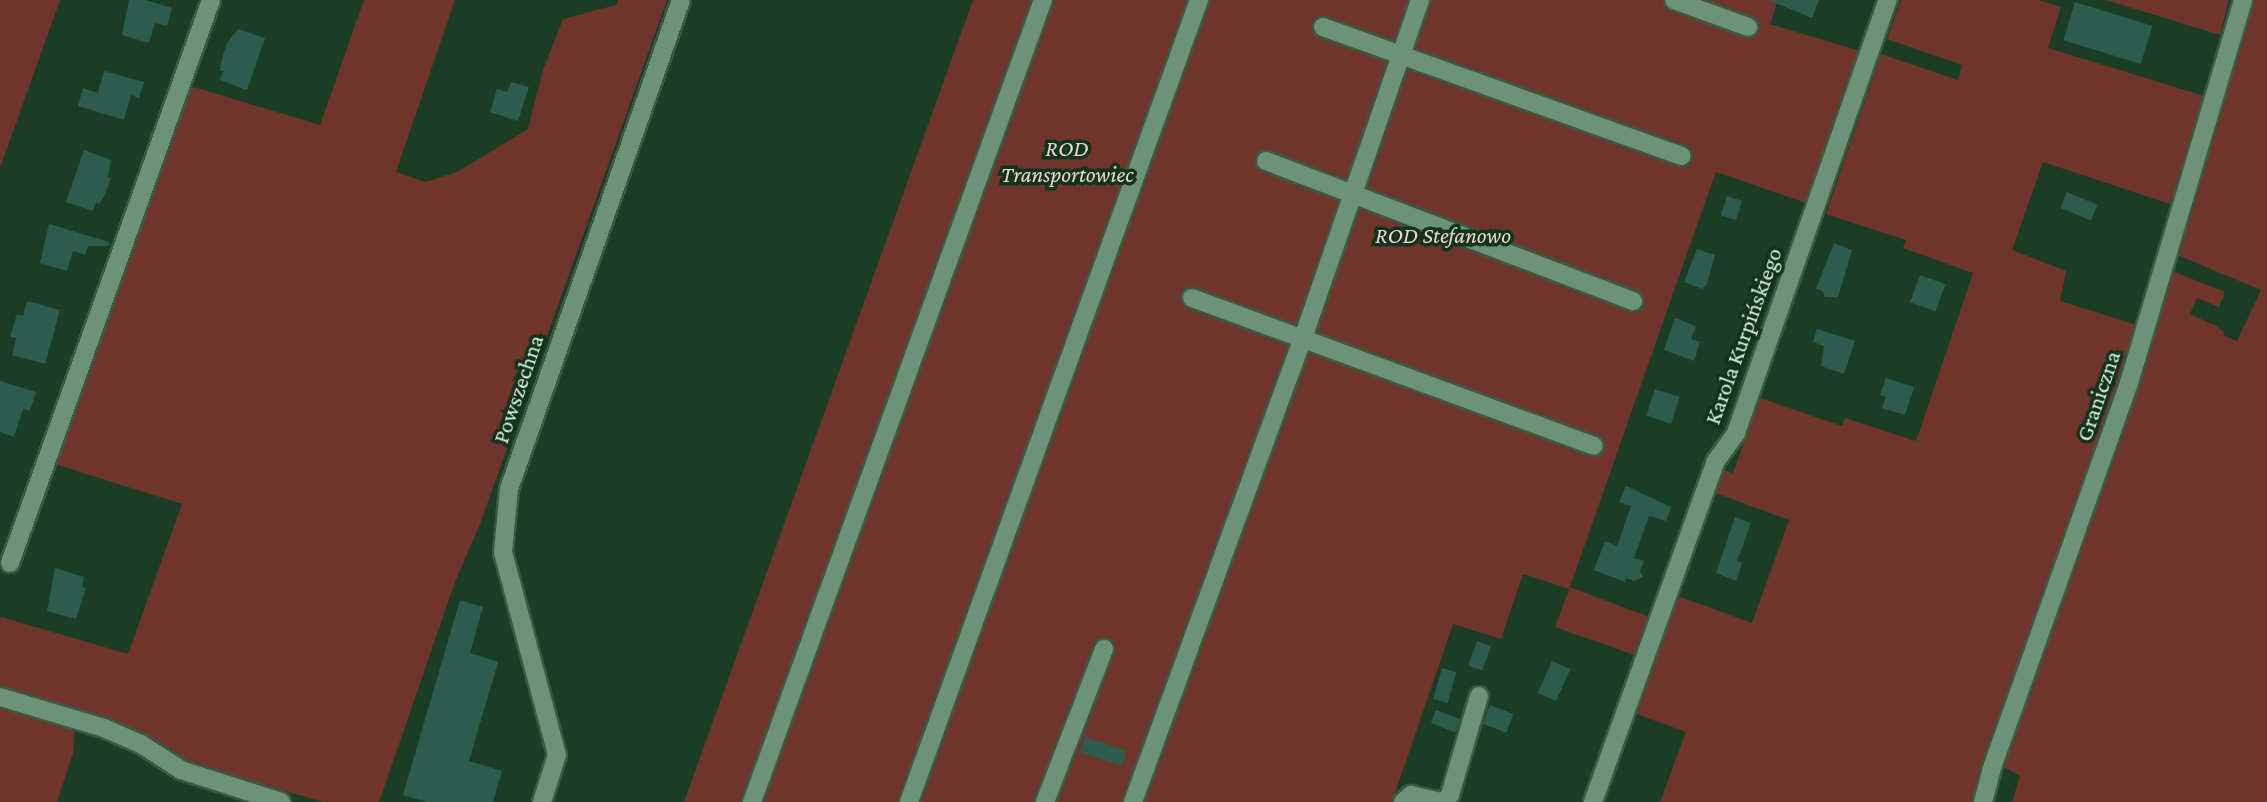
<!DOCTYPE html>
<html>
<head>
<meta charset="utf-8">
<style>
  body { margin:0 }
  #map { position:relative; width:2267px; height:802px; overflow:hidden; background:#1b3d25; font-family:"Crimson Pro",serif }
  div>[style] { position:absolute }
  .green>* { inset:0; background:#6f342a }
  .building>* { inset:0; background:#2b5c4e; transform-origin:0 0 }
  .roads { filter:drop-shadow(2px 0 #3a5944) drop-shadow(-2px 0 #3a5944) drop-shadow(0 2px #3a5944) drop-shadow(0 -2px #3a5944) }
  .minor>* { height:18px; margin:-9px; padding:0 9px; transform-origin:9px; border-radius:9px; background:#6d9276 }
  span { translate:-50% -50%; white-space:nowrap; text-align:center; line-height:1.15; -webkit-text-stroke:7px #10331b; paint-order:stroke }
  .park-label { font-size:23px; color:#efd4cf; font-style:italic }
  .street-label { font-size:23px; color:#dcf0e0 }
</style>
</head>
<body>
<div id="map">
  <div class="green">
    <i style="clip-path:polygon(0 0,60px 0,0 168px)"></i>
    <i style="clip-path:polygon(364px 0,455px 0,396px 172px,425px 182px,457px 172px,528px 129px,543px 70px,563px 19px,616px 5px,618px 0,667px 0,480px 524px,455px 582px,379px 802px,323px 802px,173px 758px,141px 735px,104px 717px,0 690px,0 621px,1px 617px,128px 654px,182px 504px,55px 464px,190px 86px,320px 125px)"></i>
    <i style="clip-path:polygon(973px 0,1778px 0,1770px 24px,1860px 51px,1806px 203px,1716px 172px,1708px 194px,1570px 587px,1654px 619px,1640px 657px,1555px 627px,1569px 589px,1523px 574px,1501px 639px,1453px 624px,1392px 802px,684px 802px)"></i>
    <i style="clip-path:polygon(1901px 0,2038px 0,2061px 7px,2048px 48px,2204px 96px,2173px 205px,2043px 162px,2012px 250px,2066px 271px,2060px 301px,2140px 326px,1978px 802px,1660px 802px,1686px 732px,1631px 712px,1675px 595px,1752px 623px,1789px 520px,1713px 492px,1720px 469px,1733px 473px,1760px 398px,1842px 426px,1845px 418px,1916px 441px,1973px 273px,1903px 248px,1906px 240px,1826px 214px,1881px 54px,1958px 80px,1962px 65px,1887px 39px)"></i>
    <i style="clip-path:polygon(2106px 0,2229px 0,2220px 35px)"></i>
    <i style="clip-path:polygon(2254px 0,2267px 0,2267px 802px,2012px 802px,2020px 776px,2002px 766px,2136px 391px,2172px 271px,2225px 292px,2219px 307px,2197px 298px,2190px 314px,2216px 326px,2224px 332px,2223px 335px,2237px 341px,2261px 290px,2177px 255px)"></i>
    <i style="clip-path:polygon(0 705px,75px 728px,73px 753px,57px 802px,0 802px)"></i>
  </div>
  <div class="building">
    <i style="clip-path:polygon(129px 0,145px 0,172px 8px,167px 26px,155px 23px,149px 43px,122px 35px)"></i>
    <i style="clip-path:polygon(1768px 0,1819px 0,1812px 18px)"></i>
    <i style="left:2075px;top:2px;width:81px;height:40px;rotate:17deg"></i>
    <i style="clip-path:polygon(238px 29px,265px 38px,247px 90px,220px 80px,223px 71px,220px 71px,221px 62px,227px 43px)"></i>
    <i style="clip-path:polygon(104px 71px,144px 82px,139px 98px,131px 95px,124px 120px,78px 106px,83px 88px,98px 93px)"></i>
    <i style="clip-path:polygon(511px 82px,529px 87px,518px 121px,490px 112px,497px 89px,507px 92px)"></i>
    <i style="clip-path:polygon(84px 150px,111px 160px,108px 177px,111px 178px,104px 197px,99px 204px,96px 203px,93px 211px,66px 202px)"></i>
    <i style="left:2067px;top:192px;width:33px;height:17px;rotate:23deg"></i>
    <i style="left:1727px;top:196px;width:16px;height:20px;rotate:18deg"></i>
    <i style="clip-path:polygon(49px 224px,109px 242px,109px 246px,88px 246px,85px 255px,73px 251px,67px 271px,40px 263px)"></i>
    <i style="clip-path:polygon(1834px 243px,1852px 250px,1838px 297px,1825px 297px,1823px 291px,1816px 289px)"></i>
    <i style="clip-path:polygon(1697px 249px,1715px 255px,1707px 284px,1702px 289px,1684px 282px)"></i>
    <i style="left:1920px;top:275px;width:27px;height:29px;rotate:20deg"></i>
    <i style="clip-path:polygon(27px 301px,60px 310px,45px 364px,12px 355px,16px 338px,10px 337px,17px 314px,23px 316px)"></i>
    <i style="clip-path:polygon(1675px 318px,1696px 326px,1691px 339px,1700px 342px,1694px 361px,1664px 350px)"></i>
    <i style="clip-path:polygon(1817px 329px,1855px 341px,1844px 374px,1821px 366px,1824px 346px,1813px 342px)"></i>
    <i style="clip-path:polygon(1886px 378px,1914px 387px,1905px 415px,1882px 408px,1886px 397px,1880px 395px)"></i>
    <i style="clip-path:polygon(0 381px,36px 392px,30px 411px,23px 409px,14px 437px,0 432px)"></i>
    <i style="left:1655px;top:389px;width:26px;height:28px;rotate:18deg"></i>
    <i style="clip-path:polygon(1626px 486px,1671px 507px,1666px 521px,1649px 516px,1634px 558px,1644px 561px,1640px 571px,1643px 577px,1634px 581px,1626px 578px,1625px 582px,1594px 570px,1605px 541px,1617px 546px,1631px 506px,1619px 502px)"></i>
    <i style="clip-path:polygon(1735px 517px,1751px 523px,1737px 561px,1742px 563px,1736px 581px,1716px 573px)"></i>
    <i style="clip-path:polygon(55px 568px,84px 577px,82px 587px,86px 588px,76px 619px,47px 611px)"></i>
    <i style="clip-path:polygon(460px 600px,483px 607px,470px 653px,498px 662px,469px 761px,502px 771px,493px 802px,427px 802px,403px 795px)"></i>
    <i style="left:1477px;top:641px;width:15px;height:26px;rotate:20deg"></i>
    <i style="left:1552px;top:661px;width:20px;height:35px;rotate:24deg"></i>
    <i style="left:1442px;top:668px;width:15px;height:32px;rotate:16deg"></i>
    <i style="left:1490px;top:705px;width:25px;height:20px;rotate:21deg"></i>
    <i style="left:1436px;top:710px;width:26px;height:14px;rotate:21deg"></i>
    <i style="left:1085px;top:737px;width:44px;height:16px;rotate:18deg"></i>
  </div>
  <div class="roads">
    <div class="minor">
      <i style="left:1674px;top:0;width:79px;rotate:20deg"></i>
      <i style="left:1323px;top:27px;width:381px;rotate:19.8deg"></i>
      <i style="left:1266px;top:161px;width:393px;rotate:20.9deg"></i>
      <i style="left:1192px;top:298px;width:428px;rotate:20.2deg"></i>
      <i style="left:10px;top:563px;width:598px;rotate:-70.35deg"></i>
      <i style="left:0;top:697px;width:109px;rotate:16.6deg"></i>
      <i style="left:104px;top:728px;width:40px;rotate:23.4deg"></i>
      <i style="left:141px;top:744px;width:48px;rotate:33deg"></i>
      <i style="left:181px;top:770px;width:105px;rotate:17.7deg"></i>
      <i style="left:542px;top:802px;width:49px;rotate:-72.3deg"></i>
      <i style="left:557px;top:755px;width:210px;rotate:-104.9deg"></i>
      <i style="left:503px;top:552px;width:63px;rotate:-84.6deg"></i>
      <i style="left:509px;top:489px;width:518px;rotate:-70.62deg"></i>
      <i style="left:752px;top:802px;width:853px;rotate:-70.06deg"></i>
      <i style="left:909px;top:802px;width:853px;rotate:-70.12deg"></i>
      <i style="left:1045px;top:802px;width:164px;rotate:-68.9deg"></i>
      <i style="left:1133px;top:802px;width:494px;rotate:-69.9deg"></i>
      <i style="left:1303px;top:338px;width:358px;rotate:-70.9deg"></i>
      <i style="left:1403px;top:802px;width:11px;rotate:-41deg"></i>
      <i style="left:1411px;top:795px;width:32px;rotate:13deg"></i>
      <i style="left:1444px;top:802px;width:9px;rotate:-49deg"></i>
      <i style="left:1450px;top:795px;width:103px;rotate:-73.7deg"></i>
      <i style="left:1593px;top:802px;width:363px;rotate:-70.2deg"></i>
      <i style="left:1716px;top:461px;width:34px;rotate:-54deg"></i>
      <i style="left:1736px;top:433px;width:459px;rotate:-70.7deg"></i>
      <i style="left:1983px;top:802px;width:38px;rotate:-75deg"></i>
      <i style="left:1993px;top:765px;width:405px;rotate:-70.4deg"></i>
      <i style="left:2129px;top:383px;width:400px;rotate:-73.4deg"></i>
    </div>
  </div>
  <div class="park-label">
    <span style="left:1067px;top:161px">ROD<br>Transportowiec</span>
    <span style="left:1443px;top:235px">ROD Stefanowo</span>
  </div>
  <div class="street-label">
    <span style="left:1743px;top:336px;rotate:-70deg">Karola Kurpińskiego</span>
    <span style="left:518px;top:389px;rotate:-71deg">Powszechna</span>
    <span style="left:2098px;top:396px;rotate:-71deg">Graniczna</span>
  </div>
</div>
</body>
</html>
